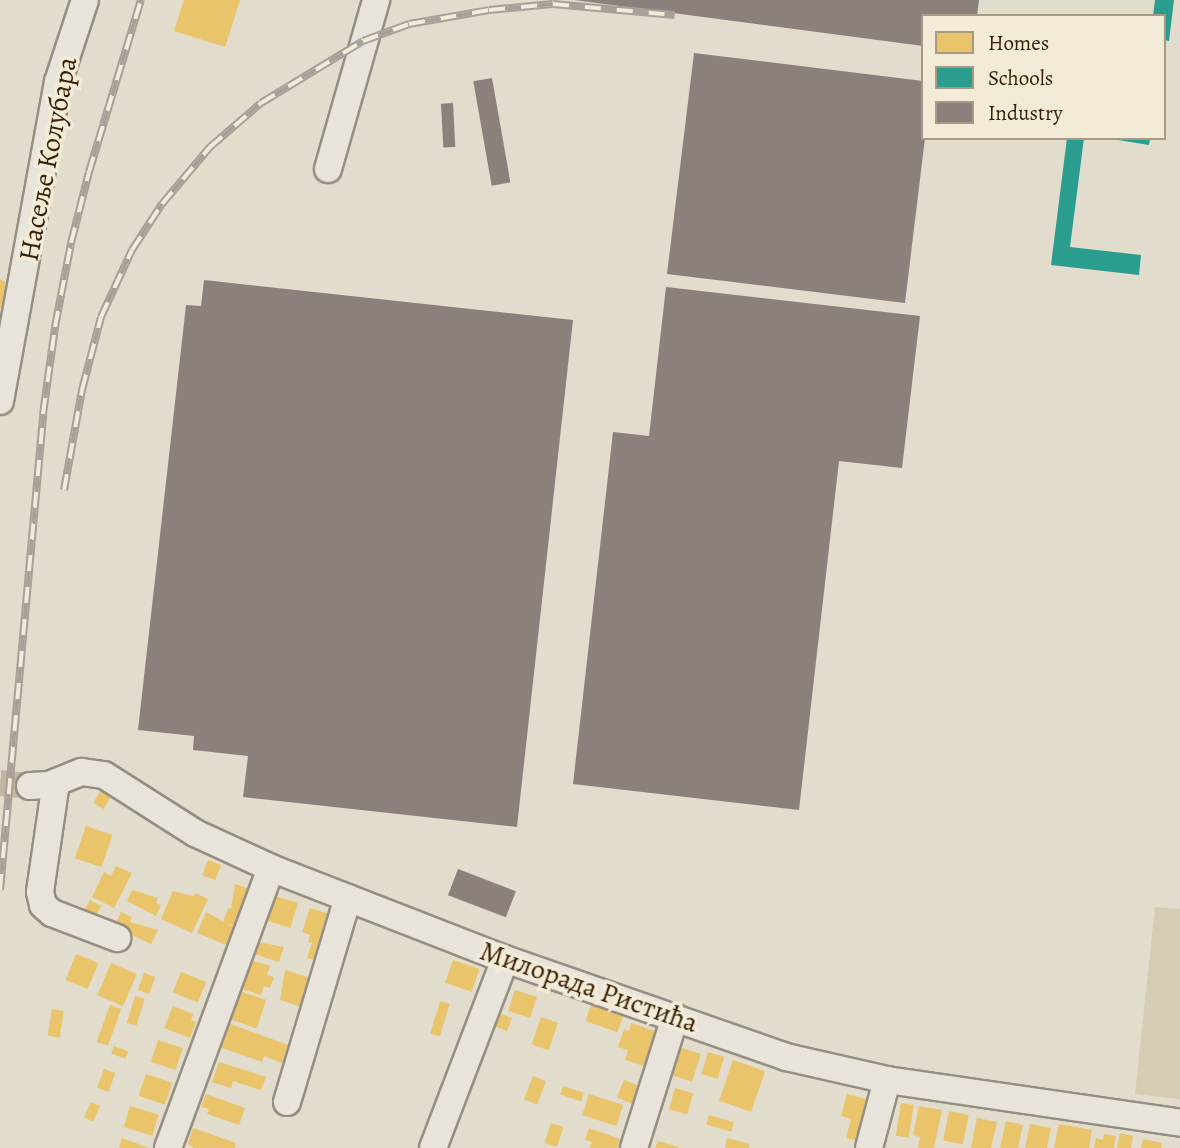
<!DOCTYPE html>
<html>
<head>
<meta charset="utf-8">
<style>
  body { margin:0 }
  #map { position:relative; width:1180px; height:1148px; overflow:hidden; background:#e1dccb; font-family:Alegreya,serif }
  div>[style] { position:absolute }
  .green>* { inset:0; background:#d5ccb4 }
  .homes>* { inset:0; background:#e9c46a; transform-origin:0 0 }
  .schools>* { inset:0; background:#2a9d8f }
  .industry>* { inset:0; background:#8a817c; transform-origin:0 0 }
  .minor-tunnel>* { height:26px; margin-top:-13px; transform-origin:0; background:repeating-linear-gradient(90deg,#c0b6a3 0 26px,transparent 0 39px) }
  .roads { filter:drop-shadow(2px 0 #958e81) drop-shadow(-2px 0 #958e81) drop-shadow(0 2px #958e81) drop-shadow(0 -2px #958e81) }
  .minor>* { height:26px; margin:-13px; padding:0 13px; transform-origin:13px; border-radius:13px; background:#e8e4dc }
  .rail>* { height:8px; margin-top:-4px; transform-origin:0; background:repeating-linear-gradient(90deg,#f1ebd7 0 16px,#a6a198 0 32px); box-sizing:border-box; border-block:2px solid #a6a198 }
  span { translate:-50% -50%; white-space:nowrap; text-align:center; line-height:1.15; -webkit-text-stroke:7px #f1ebd7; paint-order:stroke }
  .street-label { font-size:28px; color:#3a1f05 }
  .legend { position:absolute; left:921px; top:14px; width:245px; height:126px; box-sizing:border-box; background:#f1ebd7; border:2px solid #a89983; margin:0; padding:9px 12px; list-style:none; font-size:21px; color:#3a1f05 }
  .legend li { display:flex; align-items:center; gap:14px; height:35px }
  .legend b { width:35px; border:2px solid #a89983 }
</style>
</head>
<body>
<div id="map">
  <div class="green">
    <i style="clip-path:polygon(1155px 907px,1180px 909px,1180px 1099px,1135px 1094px)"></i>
  </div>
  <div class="homes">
    <i style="clip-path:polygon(184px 0,240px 0,225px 47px,174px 31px)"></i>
    <i style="clip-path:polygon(0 279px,11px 285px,0 309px)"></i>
    <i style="left:101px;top:790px;width:12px;height:15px;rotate:31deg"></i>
    <i style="left:86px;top:826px;width:28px;height:34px;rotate:19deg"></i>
    <i style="left:208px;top:860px;width:14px;height:16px;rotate:21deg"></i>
    <i style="clip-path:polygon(116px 866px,132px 873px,114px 908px,92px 897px,104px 872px,111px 876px)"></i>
    <i style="clip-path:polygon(235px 884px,250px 889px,238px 927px,223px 922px,228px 908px,231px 909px)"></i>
    <i style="clip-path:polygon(132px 890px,158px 898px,156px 903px,161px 905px,156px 916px,127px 901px)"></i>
    <i style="clip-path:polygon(173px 891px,193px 896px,195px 893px,208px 899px,192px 933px,161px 919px)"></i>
    <i style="left:275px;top:896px;width:24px;height:26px;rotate:17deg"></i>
    <i style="left:90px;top:900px;width:13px;height:12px;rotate:29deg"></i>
    <i style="clip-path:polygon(310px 908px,332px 915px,317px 961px,307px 958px,312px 943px,308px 942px,310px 935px,302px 932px)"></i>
    <i style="clip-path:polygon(121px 912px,132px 917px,130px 922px,158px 930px,151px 944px,114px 927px)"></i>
    <i style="clip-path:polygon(206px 912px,241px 931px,234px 948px,197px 933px)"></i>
    <i style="clip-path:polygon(258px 942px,284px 947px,279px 962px,254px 954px)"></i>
    <i style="left:76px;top:954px;width:24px;height:28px;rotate:22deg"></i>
    <i style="clip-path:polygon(248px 959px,270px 966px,267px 975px,274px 977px,270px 988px,264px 986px,261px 995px,242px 989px,244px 984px,241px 983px)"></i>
    <i style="left:453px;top:960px;width:28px;height:24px;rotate:19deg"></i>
    <i style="left:111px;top:963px;width:28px;height:35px;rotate:23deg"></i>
    <i style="clip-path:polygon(285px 970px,314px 979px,305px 1008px,280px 1000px)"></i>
    <i style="left:181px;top:972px;width:27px;height:22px;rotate:22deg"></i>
    <i style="left:144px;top:973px;width:12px;height:18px;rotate:20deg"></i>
    <i style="left:237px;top:990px;width:31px;height:30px;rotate:19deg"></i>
    <i style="left:515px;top:990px;width:23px;height:22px;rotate:18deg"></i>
    <i style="left:135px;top:996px;width:10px;height:28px;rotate:17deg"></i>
    <i style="left:440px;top:1001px;width:10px;height:34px;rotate:17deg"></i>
    <i style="left:110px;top:1005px;width:12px;height:39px;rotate:20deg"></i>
    <i style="left:591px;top:1005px;width:34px;height:17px;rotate:19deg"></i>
    <i style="clip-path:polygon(173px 1006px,193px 1014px,191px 1020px,196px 1022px,190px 1038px,164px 1028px)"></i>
    <i style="left:52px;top:1009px;width:12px;height:27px;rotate:9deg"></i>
    <i style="left:499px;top:1013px;width:14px;height:14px;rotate:21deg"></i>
    <i style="left:541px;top:1017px;width:18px;height:29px;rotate:19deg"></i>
    <i style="clip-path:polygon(228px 1023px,288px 1045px,282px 1063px,264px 1056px,262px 1062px,220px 1047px)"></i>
    <i style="clip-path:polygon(631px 1023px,655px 1031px,647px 1067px,625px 1060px,628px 1050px,618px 1047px,624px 1029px,629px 1031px)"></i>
    <i style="left:158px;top:1040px;width:26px;height:23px;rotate:18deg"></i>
    <i style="left:114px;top:1046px;width:15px;height:8px;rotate:20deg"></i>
    <i style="left:679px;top:1047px;width:23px;height:29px;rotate:18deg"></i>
    <i style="left:708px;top:1052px;width:17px;height:23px;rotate:17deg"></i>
    <i style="left:733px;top:1060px;width:34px;height:43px;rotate:19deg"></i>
    <i style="clip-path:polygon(219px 1062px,266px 1077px,261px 1090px,233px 1081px,231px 1088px,212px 1082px)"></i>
    <i style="left:104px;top:1069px;width:12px;height:20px;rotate:20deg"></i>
    <i style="left:146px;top:1074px;width:28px;height:23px;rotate:19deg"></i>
    <i style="left:533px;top:1076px;width:14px;height:25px;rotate:21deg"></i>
    <i style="left:624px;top:1080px;width:16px;height:19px;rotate:22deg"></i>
    <i style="left:563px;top:1086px;width:22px;height:9px;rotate:18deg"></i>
    <i style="left:675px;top:1088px;width:19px;height:22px;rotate:16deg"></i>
    <i style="clip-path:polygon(206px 1094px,245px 1108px,239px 1125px,207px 1114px,209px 1109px,201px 1107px)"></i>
    <i style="left:589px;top:1094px;width:36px;height:22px;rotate:18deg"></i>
    <i style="clip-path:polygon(847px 1094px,873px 1101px,861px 1142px,846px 1138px,851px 1119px,841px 1116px)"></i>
    <i style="left:91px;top:1102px;width:10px;height:17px;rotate:24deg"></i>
    <i style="left:901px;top:1103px;width:13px;height:33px;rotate:9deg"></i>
    <i style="left:130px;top:1106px;width:30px;height:22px;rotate:17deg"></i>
    <i style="clip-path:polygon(919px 1106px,942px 1110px,934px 1148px,918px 1148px,920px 1137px,913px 1135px)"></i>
    <i style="left:949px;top:1111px;width:20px;height:30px;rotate:11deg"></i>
    <i style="left:709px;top:1115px;width:26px;height:10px;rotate:16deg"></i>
    <i style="clip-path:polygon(977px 1118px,997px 1122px,991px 1148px,971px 1148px)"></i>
    <i style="clip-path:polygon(1006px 1121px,1023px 1125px,1018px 1148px,1000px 1148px)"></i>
    <i style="left:551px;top:1123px;width:13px;height:21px;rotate:18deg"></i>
    <i style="clip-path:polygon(1030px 1124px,1051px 1128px,1047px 1148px,1025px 1148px)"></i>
    <i style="clip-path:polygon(1059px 1124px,1092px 1130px,1089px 1148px,1054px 1148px)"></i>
    <i style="clip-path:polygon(193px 1128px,236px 1143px,235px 1148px,194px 1148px,188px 1144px)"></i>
    <i style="clip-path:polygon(589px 1128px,620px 1139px,617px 1148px,589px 1148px,592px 1142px,585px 1140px)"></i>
    <i style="clip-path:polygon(1120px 1133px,1133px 1136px,1131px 1148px,1117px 1148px)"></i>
    <i style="clip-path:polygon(1104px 1134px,1116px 1136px,1114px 1148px,1094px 1148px,1096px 1138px,1103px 1140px)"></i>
    <i style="clip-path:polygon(122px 1138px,149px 1148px,119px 1148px)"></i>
    <i style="clip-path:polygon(727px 1138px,750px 1144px,749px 1148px,725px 1148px)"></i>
    <i style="clip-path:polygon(1143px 1139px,1162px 1143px,1161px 1148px,1141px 1148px)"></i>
    <i style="clip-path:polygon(658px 1141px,679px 1147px,679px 1148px,655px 1148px)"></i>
  </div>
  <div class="schools">
    <i style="clip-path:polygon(1155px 0,1174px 0,1169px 41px,1164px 40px,1164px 16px,1153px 16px)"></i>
    <i style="clip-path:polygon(1067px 138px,1084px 138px,1070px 247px,1141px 255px,1139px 275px,1051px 265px)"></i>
    <i style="clip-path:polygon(1106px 138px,1150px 138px,1149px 145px)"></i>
  </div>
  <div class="industry">
    <i style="clip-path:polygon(574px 0,979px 0,977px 16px,923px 16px,923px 46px)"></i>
    <i style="clip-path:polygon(694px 53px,923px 81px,923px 138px,925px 138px,905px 303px,667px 274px)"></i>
    <i style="left:492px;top:78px;width:106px;height:19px;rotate:80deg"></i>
    <i style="left:453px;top:103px;width:44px;height:12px;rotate:87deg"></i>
    <i style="clip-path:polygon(204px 280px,573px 320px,517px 827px,243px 797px,248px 756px,193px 750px,194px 736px,138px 730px,186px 305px,201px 306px)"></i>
    <i style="clip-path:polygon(666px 287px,920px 316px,902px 468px,839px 461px,799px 810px,573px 784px,613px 432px,649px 436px)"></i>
    <i style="left:458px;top:869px;width:62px;height:28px;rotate:21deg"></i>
  </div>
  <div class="minor-tunnel">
    <i style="left:0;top:783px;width:30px;rotate:6deg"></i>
  </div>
  <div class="roads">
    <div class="minor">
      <i style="left:328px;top:169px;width:176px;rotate:-74.1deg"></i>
      <i style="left:0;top:401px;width:324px;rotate:-79.7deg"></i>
      <i style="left:58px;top:82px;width:86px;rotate:-71.8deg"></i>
      <i style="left:56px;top:782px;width:111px;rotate:98.3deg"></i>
      <i style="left:40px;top:892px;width:13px;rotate:77deg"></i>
      <i style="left:43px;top:905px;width:12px;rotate:42deg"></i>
      <i style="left:52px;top:913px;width:70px;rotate:21deg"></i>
      <i style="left:30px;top:786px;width:19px;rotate:-3deg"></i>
      <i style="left:49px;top:785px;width:35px;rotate:-22deg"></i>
      <i style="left:82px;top:772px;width:22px;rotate:8deg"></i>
      <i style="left:104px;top:775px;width:108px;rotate:32.5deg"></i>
      <i style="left:195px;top:833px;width:84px;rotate:24.7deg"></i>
      <i style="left:271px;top:868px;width:251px;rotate:21.3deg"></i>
      <i style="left:505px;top:959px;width:298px;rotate:19.2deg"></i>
      <i style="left:786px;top:1057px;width:104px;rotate:12.8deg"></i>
      <i style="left:887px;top:1080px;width:296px;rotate:8.3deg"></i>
      <i style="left:287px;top:1102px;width:213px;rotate:-73.4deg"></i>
      <i style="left:168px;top:1148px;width:298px;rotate:-69.8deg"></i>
      <i style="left:433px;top:1148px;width:202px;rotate:-69.1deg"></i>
      <i style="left:634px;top:1148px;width:137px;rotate:-72.6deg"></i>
      <i style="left:869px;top:1148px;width:70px;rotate:-75.2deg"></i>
    </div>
  </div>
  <div class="rail">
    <i style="left:64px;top:490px;width:102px;rotate:-79.8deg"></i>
    <i style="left:82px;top:390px;width:75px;rotate:-75.4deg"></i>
    <i style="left:101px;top:317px;width:74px;rotate:-65.2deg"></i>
    <i style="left:132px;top:250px;width:55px;rotate:-56.9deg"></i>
    <i style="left:162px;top:204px;width:75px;rotate:-49.9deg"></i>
    <i style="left:210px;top:147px;width:67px;rotate:-40.8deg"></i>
    <i style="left:261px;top:103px;width:119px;rotate:-31.3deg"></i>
    <i style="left:363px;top:41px;width:49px;rotate:-20.3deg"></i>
    <i style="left:409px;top:24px;width:81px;rotate:-9.9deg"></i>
    <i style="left:489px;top:10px;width:64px;rotate:-5.4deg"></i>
    <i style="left:553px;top:4px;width:122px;rotate:5.2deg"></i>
    <i style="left:0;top:890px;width:478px;rotate:-84.8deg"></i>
    <i style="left:43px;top:414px;width:88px;rotate:-82.1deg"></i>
    <i style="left:55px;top:327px;width:86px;rotate:-79.2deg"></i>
    <i style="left:71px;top:243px;width:73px;rotate:-75.8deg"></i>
    <i style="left:89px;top:172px;width:180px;rotate:-73.2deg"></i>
  </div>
  <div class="street-label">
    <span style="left:48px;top:159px;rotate:-79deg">Насеље Колубара</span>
    <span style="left:589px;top:987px;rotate:19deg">Милорада Ристића</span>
  </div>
  <ul class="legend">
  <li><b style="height:19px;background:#e9c46a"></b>Homes</li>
  <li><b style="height:19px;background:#2a9d8f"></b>Schools</li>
  <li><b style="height:19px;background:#8a817c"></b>Industry</li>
  </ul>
</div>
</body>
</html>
